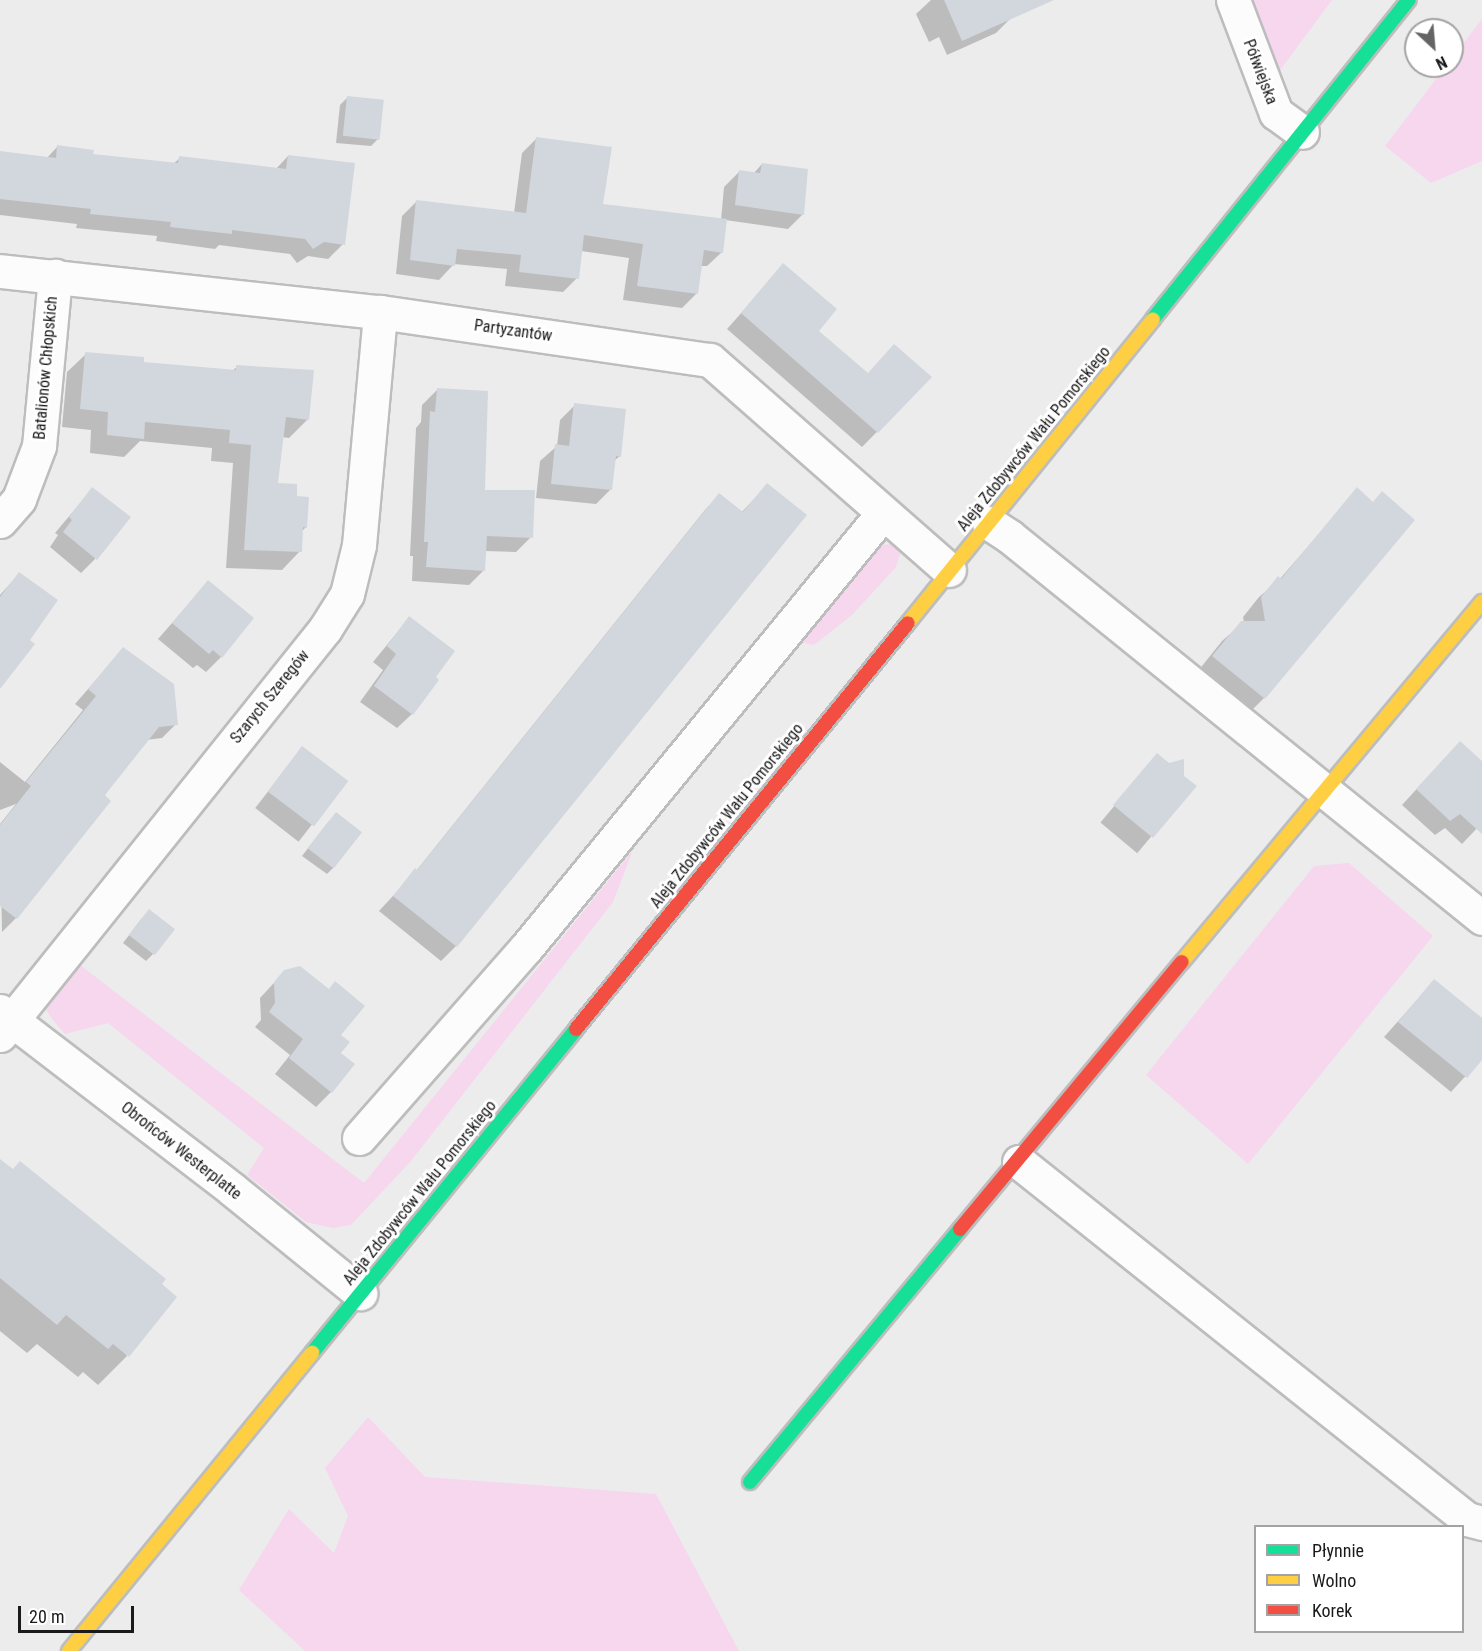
<!DOCTYPE html>
<html>
<head>
<meta charset="utf-8">
<style>
  body { margin:0 }
  #map { position:relative; width:1482px; height:1651px; overflow:hidden; background:#ececed; font-family:"Roboto Condensed",sans-serif }
  div>[style] { position:absolute }
  .green>* { inset:0; background:#f6d7ee }
  .shadow>* { inset:0; background:#0003; transform-origin:0 0 }
  .building>* { inset:0; background:#d2d7dd; transform-origin:0 0 }
  .roads { filter:drop-shadow(2px 0 #bdbdbe) drop-shadow(-2px 0 #bdbdbe) drop-shadow(0 2px #bdbdbe) drop-shadow(0 -2px #bdbdbe) }
  .street>* { height:33px; margin:-16.5px; padding:0 16.5px; transform-origin:16.5px; border-radius:16.5px; background:#fcfcfc }
  .fast>* { height:14px; margin:-7px; padding:0 7px; transform-origin:7px; border-radius:7px; background:#16e098 }
  .slow>* { height:14px; margin:-7px; padding:0 7px; transform-origin:7px; border-radius:7px; background:#ffcf43 }
  .jam>* { height:14px; margin:-7px; padding:0 7px; transform-origin:7px; border-radius:7px; background:#f24e42 }
  span { translate:-50% -50%; white-space:nowrap; text-align:center; line-height:1.15; -webkit-text-stroke:6px #fff; paint-order:stroke }
  .street-label { font-size:16px; color:#1a1a1b }
  .legend { position:absolute; left:1254px; top:1525px; width:210px; height:108px; box-sizing:border-box; background:#fff; border:2px solid #a3a3a4; margin:0; padding:8px 10px; list-style:none; font-size:18px; color:#1a1a1b }
  .legend li { display:flex; align-items:center; gap:12px; height:30px }
  .legend b { width:30px; border:2px solid #a3a3a4 }
  .north { position:absolute; left:1404px; top:18px; width:60px; height:60px; box-sizing:border-box; background:#fff; border:2px solid #a3a3a4; border-radius:50%; rotate:154deg; font-size:16px; font-weight:700; line-height:24px; text-align:center; color:#1a1a1b }
  .north::after { content:''; display:block; margin:auto; width:21px; height:27px; background:#646464; clip-path:polygon(50% 0,100% 100%,50% 72%,0 100%) }
  .scale { position:absolute; left:18px; top:1606px; width:116px; height:27px; box-sizing:border-box; border:3px solid #1a1a1b; border-top:0; padding-left:8px; font-size:18px; line-height:21px; white-space:nowrap; color:#1a1a1b; -webkit-text-stroke:4px #fff; paint-order:stroke }
</style>
</head>
<body>
<div id="map">
  <div class="green">
    <i style="clip-path:polygon(1247px 0,1332px 0,1275px 77px)"></i>
    <i style="clip-path:polygon(1482px 19px,1482px 161px,1431px 183px,1385px 146px,1446px 66px,1452px 66px,1452px 58px)"></i>
    <i style="clip-path:polygon(890px 544px,901px 551px,896px 567px,852px 615px,814px 645px,800px 642px,882px 545px)"></i>
    <i style="clip-path:polygon(633px 850px,613px 902px,411px 1161px,351px 1225px,333px 1228px,306px 1222px,247px 1175px,264px 1148px,108px 1023px,65px 1034px,52px 1019px,35px 992px,80px 965px,364px 1183px)"></i>
    <i style="clip-path:polygon(1349px 863px,1433px 936px,1248px 1164px,1146px 1075px,1314px 866px)"></i>
    <i style="clip-path:polygon(368px 1417px,425px 1477px,656px 1494px,739px 1651px,305px 1651px,239px 1590px,289px 1509px,334px 1553px,348px 1516px,325px 1468px)"></i>
  </div>
  <div class="shadow">
    <i style="clip-path:polygon(931px 0,1003px 0,1011px 18px,996px 33px,947px 55px,939px 37px,929px 42px,916px 14px)"></i>
    <i style="clip-path:polygon(347px 98px,378px 139px,371px 146px,336px 143px,340px 105px)"></i>
    <i style="clip-path:polygon(536px 139px,602px 206px,721px 220px,724px 187px,739px 172px,753px 174px,762px 164px,803px 214px,788px 229px,725px 220px,722px 252px,707px 266px,701px 266px,697px 293px,682px 308px,623px 300px,629px 258px,581px 251px,577px 278px,563px 292px,505px 286px,507px 269px,454px 264px,439px 280px,396px 274px,402px 216px,417px 201px,514px 213px,522px 153px)"></i>
    <i style="clip-path:polygon(57px 147px,92px 155px,173px 164px,180px 158px,275px 170px,288px 156px,343px 244px,328px 259px,308px 256px,297px 263px,290px 254px,219px 245px,215px 249px,156px 241px,157px 236px,76px 228px,77px 224px,0 215px,0 153px,46px 159px)"></i>
    <i style="clip-path:polygon(784px 265px,816px 332px,867px 374px,930px 378px,862px 447px,727px 329px)"></i>
    <i style="clip-path:polygon(86px 354px,142px 363px,232px 371px,237px 367px,308px 419px,289px 438px,282px 437px,277px 484px,295px 498px,306px 527px,301px 532px,300px 551px,282px 570px,226px 568px,233px 463px,211px 461px,212px 448px,140px 441px,124px 457px,90px 453px,91px 430px,62px 427px,67px 372px)"></i>
    <i style="clip-path:polygon(437px 390px,483px 491px,531px 537px,516px 552px,485px 551px,484px 570px,469px 585px,412px 581px,413px 556px,410px 556px,416px 428px,421px 422px,422px 405px)"></i>
    <i style="clip-path:polygon(575px 405px,620px 456px,614px 461px,611px 489px,596px 504px,536px 498px,540px 461px,557px 446px,560px 420px)"></i>
    <i style="clip-path:polygon(767px 485px,456px 946px,441px 961px,379px 911px,416px 871px,705px 510px,719px 495px,741px 513px)"></i>
    <i style="clip-path:polygon(92px 489px,95px 559px,81px 573px,50px 547px,58px 535px,55px 533px)"></i>
    <i style="clip-path:polygon(1357px 490px,1264px 698px,1245px 717px,1194px 676px,1222px 641px,1244px 622px,1243px 617px,1259px 597px,1279px 580px)"></i>
    <i style="clip-path:polygon(19px 574px,0 686px,0 595px)"></i>
    <i style="clip-path:polygon(208px 582px,221px 657px,206px 672px,197px 665px,193px 668px,158px 639px)"></i>
    <i style="clip-path:polygon(409px 618px,434px 677px,412px 714px,397px 728px,360px 702px,383px 670px,373px 662px)"></i>
    <i style="clip-path:polygon(123px 649px,176px 724px,162px 738px,146px 740px,102px 796px,16px 918px,2px 932px,0 824px,16px 804px,0 810px,0 762px,25px 782px,83px 710px,75px 704px)"></i>
    <i style="left:302px;top:748px;width:55px;height:76px;rotate:38deg"></i>
    <i style="left:1157px;top:755px;width:48px;height:88px;rotate:40deg"></i>
    <i style="clip-path:polygon(1445px 758px,1482px 763px,1482px 823px,1462px 844px,1445px 828px,1435px 835px,1402px 805px)"></i>
    <i style="clip-path:polygon(329px 821px,334px 867px,327px 874px,302px 856px)"></i>
    <i style="clip-path:polygon(142px 918px,153px 954px,146px 961px,123px 943px)"></i>
    <i style="clip-path:polygon(284px 972px,339px 1035px,339px 1053px,331px 1092px,316px 1107px,275px 1074px,290px 1055px,255px 1027px,261px 1020px,260px 998px)"></i>
    <i style="clip-path:polygon(1434px 981px,1482px 1020px,1482px 1058px,1451px 1092px,1384px 1037px)"></i>
    <i style="clip-path:polygon(0 1160px,127px 1356px,98px 1385px,83px 1372px,78px 1377px,37px 1344px,27px 1353px,0 1331px)"></i>
  </div>
  <div class="building">
    <i style="clip-path:polygon(944px 0,1054px 0,962px 41px)"></i>
    <i style="left:347px;top:96px;width:37px;height:40px;rotate:6deg"></i>
    <i style="clip-path:polygon(536px 137px,612px 147px,603px 204px,727px 219px,723px 253px,704px 250px,698px 294px,637px 286px,643px 244px,584px 235px,579px 279px,519px 272px,521px 255px,457px 249px,455px 266px,410px 260px,416px 200px,526px 213px)"></i>
    <i style="clip-path:polygon(57px 145px,94px 150px,93px 154px,178px 163px,179px 156px,286px 169px,288px 155px,355px 163px,345px 245px,324px 242px,313px 249px,305px 239px,232px 230px,232px 234px,170px 227px,171px 222px,90px 214px,91px 209px,0 199px,0 151px,56px 158px)"></i>
    <i style="clip-path:polygon(762px 163px,808px 169px,804px 215px,735px 205px,739px 170px,760px 173px)"></i>
    <i style="clip-path:polygon(783px 263px,837px 309px,819px 331px,868px 373px,894px 344px,932px 377px,878px 433px,741px 313px)"></i>
    <i style="clip-path:polygon(85px 352px,144px 357px,144px 362px,236px 370px,236px 365px,314px 370px,309px 420px,286px 417px,278px 483px,297px 484px,297px 496px,309px 497px,307px 528px,303px 527px,302px 552px,244px 550px,251px 445px,229px 443px,230px 430px,145px 422px,144px 439px,107px 435px,108px 412px,80px 409px)"></i>
    <i style="clip-path:polygon(437px 388px,488px 391px,485px 490px,535px 490px,533px 538px,487px 536px,485px 571px,426px 567px,428px 542px,424px 542px,430px 411px,435px 412px)"></i>
    <i style="clip-path:polygon(574px 403px,626px 409px,621px 457px,616px 456px,612px 490px,551px 484px,555px 444px,569px 446px)"></i>
    <i style="clip-path:polygon(767px 483px,807px 515px,457px 947px,393px 896px,415px 868px,417px 870px,719px 493px,743px 512px)"></i>
    <i style="clip-path:polygon(92px 487px,131px 517px,97px 560px,63px 532px,72px 520px,69px 517px)"></i>
    <i style="clip-path:polygon(1357px 487px,1373px 502px,1382px 491px,1415px 520px,1265px 699px,1212px 656px,1241px 621px,1265px 621px,1261px 597px,1278px 576px,1281px 579px)"></i>
    <i style="clip-path:polygon(19px 572px,58px 600px,30px 640px,35px 644px,0 689px,0 597px)"></i>
    <i style="clip-path:polygon(208px 580px,254px 618px,222px 658px,213px 650px,209px 654px,172px 623px)"></i>
    <i style="clip-path:polygon(409px 616px,455px 651px,436px 677px,439px 680px,413px 715px,374px 686px,396px 654px,387px 646px)"></i>
    <i style="clip-path:polygon(123px 647px,174px 684px,178px 725px,159px 727px,105px 795px,111px 801px,17px 919px,0 906px,0 825px,31px 786px,26px 782px,96px 696px,88px 689px)"></i>
    <i style="clip-path:polygon(1460px 741px,1482px 761px,1482px 834px,1460px 814px,1450px 821px,1416px 789px)"></i>
    <i style="left:302px;top:746px;width:58px;height:57px;rotate:37deg"></i>
    <i style="clip-path:polygon(1157px 753px,1169px 763px,1184px 759px,1184px 776px,1197px 786px,1153px 838px,1113px 805px)"></i>
    <i style="left:336px;top:812px;width:33px;height:46px;rotate:38deg"></i>
    <i style="left:149px;top:909px;width:33px;height:33px;rotate:38deg"></i>
    <i style="clip-path:polygon(300px 966px,329px 989px,335px 981px,365px 1006px,341px 1035px,350px 1042px,341px 1053px,355px 1064px,332px 1093px,289px 1058px,303px 1039px,269px 1012px,275px 1003px,274px 982px,284px 970px)"></i>
    <i style="clip-path:polygon(1434px 979px,1482px 1018px,1482px 1060px,1467px 1078px,1398px 1022px)"></i>
    <i style="clip-path:polygon(0 1159px,13px 1169px,20px 1161px,166px 1279px,162px 1284px,177px 1297px,129px 1357px,113px 1344px,108px 1349px,66px 1315px,57px 1325px,0 1278px)"></i>
  </div>
  <div class="roads">
    <div class="street">
      <i style="left:1233px;top:0;width:121px;rotate:69.2deg"></i>
      <i style="left:1276px;top:113px;width:32px;rotate:36deg"></i>
      <i style="left:0;top:271px;width:382px;rotate:6.2deg"></i>
      <i style="left:380px;top:312px;width:333px;rotate:8.3deg"></i>
      <i style="left:710px;top:360px;width:318px;rotate:41.3deg"></i>
      <i style="left:0;top:521px;width:29px;rotate:-49deg"></i>
      <i style="left:19px;top:499px;width:57px;rotate:-69.3deg"></i>
      <i style="left:39px;top:446px;width:171px;rotate:-84.6deg"></i>
      <i style="left:989px;top:523px;width:24px;rotate:33deg"></i>
      <i style="left:1009px;top:536px;width:608px;rotate:38.92deg"></i>
      <i style="left:0;top:1011px;width:294px;rotate:37.5deg"></i>
      <i style="left:233px;top:1190px;width:164px;rotate:39deg"></i>
      <i style="left:0;top:1035px;width:520px;rotate:-51.32deg"></i>
      <i style="left:325px;top:629px;width:41px;rotate:-57.8deg"></i>
      <i style="left:347px;top:594px;width:50px;rotate:-76.2deg"></i>
      <i style="left:359px;top:545px;width:234px;rotate:-84.8deg"></i>
      <i style="left:359px;top:1138px;width:253px;rotate:-48.7deg"></i>
      <i style="left:526px;top:948px;width:563px;rotate:-50.62deg"></i>
      <i style="left:1019px;top:1162px;width:573px;rotate:38.55deg"></i>
      <i style="left:1467px;top:1519px;width:16px;rotate:15deg"></i>
    </div>
    <div class="fast">
      <i style="left:1153px;top:319px;width:409px;rotate:-51.3deg"></i>
      <i style="left:312px;top:1353px;width:418px;rotate:-50.8deg"></i>
      <i style="left:750px;top:1482px;width:329px;rotate:-50.3deg"></i>
    </div>
    <div class="slow">
      <i style="left:908px;top:623px;width:390px;rotate:-51.1deg"></i>
      <i style="left:1182px;top:962px;width:469px;rotate:-50.2deg"></i>
      <i style="left:69px;top:1651px;width:385px;rotate:-50.8deg"></i>
    </div>
    <div class="jam">
      <i style="left:576px;top:1029px;width:524px;rotate:-50.73deg"></i>
      <i style="left:960px;top:1229px;width:347px;rotate:-50.3deg"></i>
    </div>
  </div>
  <div class="street-label">
    <span style="left:1260px;top:72px;rotate:69deg">Półwiejska</span>
    <span style="left:513px;top:331px;rotate:8deg">Partyzantów</span>
    <span style="left:46px;top:368px;rotate:-85deg">Batalionów Chłopskich</span>
    <span style="left:1034px;top:439px;rotate:-51deg">Aleja Zdobywców Wału Pomorskiego</span>
    <span style="left:270px;top:697px;rotate:-51deg">Szarych Szeregów</span>
    <span style="left:727px;top:816px;rotate:-51deg">Aleja Zdobywców Wału Pomorskiego</span>
    <span style="left:181px;top:1151px;rotate:38deg">Obrońców Westerplatte</span>
    <span style="left:420px;top:1193px;rotate:-51deg">Aleja Zdobywców Wału Pomorskiego</span>
  </div>
  <ul class="legend">
  <li><b style="height:8px;background:#16e098"></b>Płynnie</li>
  <li><b style="height:8px;background:#ffcf43"></b>Wolno</li>
  <li><b style="height:8px;background:#f24e42"></b>Korek</li>
  </ul>
  <div class="north">N</div>
  <div class="scale">20 m</div>
</div>
</body>
</html>
